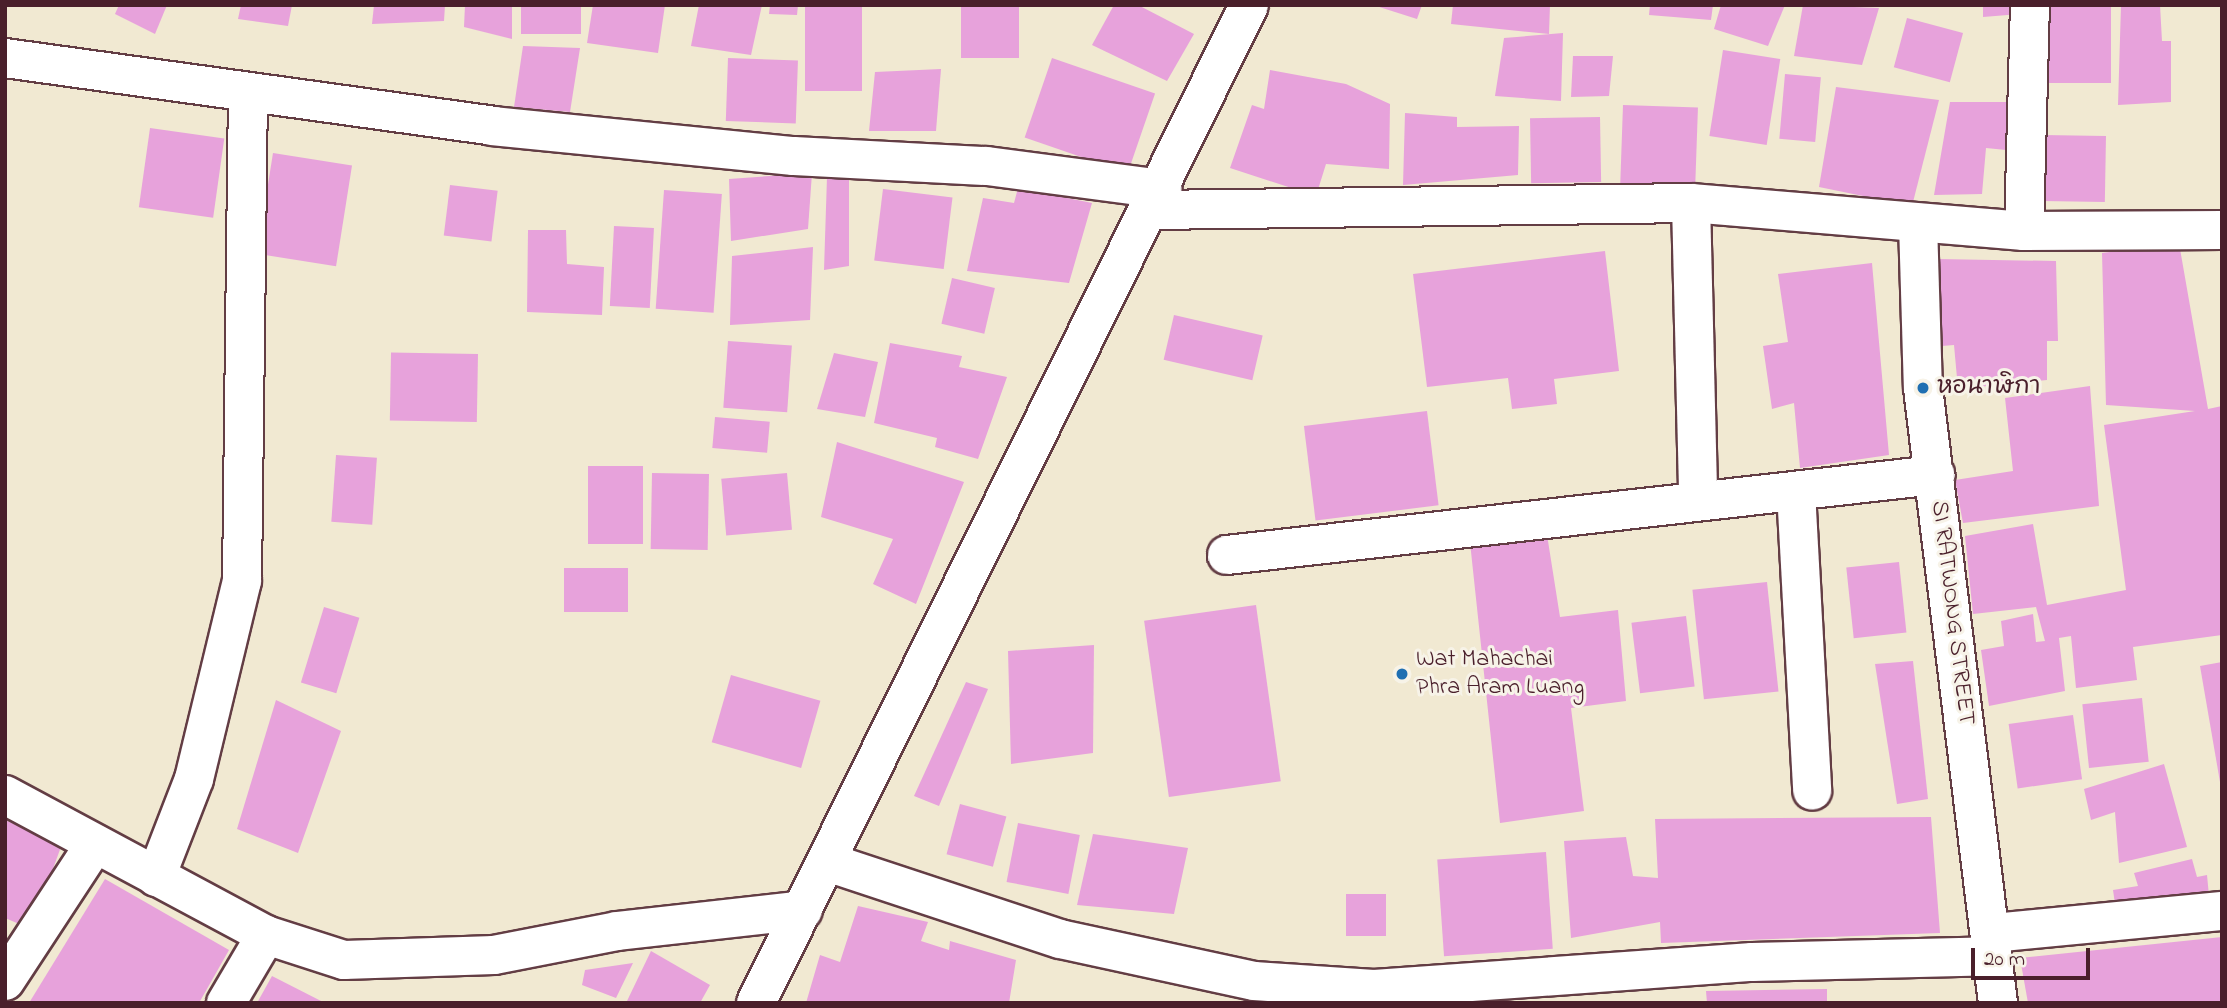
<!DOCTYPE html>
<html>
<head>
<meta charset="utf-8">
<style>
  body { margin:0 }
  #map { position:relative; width:2227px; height:1008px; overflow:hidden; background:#f1e9d2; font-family:"Indie Flower","Playpen Sans Thai",sans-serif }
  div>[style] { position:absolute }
  .building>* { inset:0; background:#e7a2db; transform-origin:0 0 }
  .roads { filter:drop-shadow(2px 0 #633d44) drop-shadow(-2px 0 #633d44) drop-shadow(0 2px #633d44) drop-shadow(0 -2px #633d44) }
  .minor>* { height:38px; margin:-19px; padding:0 19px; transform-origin:19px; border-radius:19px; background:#fff }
  .dots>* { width:19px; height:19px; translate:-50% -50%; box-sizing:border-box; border:4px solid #f7f3e8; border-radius:50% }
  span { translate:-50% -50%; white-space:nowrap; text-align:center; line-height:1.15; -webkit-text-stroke:6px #f7f3e8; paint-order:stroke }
  .poi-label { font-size:24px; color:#4a1f2b }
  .left { translate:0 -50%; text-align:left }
  .street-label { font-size:24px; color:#4a1f2b }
  .frame { position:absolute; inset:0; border:7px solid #4a1f2b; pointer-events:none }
  .scale { position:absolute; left:1971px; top:948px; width:119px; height:32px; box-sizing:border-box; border:4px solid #4a1f2b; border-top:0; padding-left:9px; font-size:21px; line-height:24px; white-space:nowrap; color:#4a1f2b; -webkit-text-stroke:5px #f7f3e8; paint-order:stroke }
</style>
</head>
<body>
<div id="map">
  <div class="building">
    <i style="clip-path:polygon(119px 5px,167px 5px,155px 34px,115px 14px)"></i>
    <i style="clip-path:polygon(241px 5px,292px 5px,288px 26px,238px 19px)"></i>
    <i style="clip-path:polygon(374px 5px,445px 5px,444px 21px,372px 24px)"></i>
    <i style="clip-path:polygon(465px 5px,512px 5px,512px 39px,464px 27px)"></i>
    <i style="left:521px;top:5px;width:60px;height:29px"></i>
    <i style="clip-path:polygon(593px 5px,665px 5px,658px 53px,587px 43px)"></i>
    <i style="clip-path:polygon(699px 5px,762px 5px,751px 55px,691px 46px)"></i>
    <i style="clip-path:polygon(770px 5px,798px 5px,797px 15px,769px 14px)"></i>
    <i style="left:805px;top:5px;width:57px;height:86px"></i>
    <i style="left:961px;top:5px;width:58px;height:53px"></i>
    <i style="clip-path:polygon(1114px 5px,1138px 5px,1194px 34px,1167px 81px,1092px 45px)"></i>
    <i style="clip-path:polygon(1373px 5px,1422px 5px,1417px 19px)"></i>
    <i style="clip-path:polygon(1453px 5px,1550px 5px,1549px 34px,1451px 24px)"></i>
    <i style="clip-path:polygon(1650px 5px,1713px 5px,1711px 20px,1649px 15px)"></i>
    <i style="clip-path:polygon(1721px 5px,1785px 5px,1768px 46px,1714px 29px)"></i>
    <i style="clip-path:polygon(1803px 5px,1879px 8px,1862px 65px,1794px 56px)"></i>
    <i style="clip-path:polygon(1983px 5px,2020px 5px,2020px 14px,1983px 17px)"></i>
    <i style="left:2044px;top:5px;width:67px;height:78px"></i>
    <i style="clip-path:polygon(2121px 5px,2160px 5px,2162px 41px,2171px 41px,2171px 102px,2118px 105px)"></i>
    <i style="left:1907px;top:18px;width:58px;height:51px;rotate:15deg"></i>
    <i style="clip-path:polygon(1563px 33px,1561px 101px,1495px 96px,1504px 38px)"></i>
    <i style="clip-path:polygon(523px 46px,580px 48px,570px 112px,514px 107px)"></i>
    <i style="left:1723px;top:50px;width:58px;height:87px;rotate:9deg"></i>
    <i style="clip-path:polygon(1573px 56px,1613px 56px,1609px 96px,1571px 97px)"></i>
    <i style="left:728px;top:58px;width:70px;height:63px;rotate:2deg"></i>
    <i style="left:1052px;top:58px;width:109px;height:84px;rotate:19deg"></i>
    <i style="clip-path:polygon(941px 69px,936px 131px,869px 131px,875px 72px)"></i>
    <i style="clip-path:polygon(1270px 70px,1346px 84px,1390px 104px,1389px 169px,1326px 164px,1316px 196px,1230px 168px,1252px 105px,1264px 109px)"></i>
    <i style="left:1785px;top:74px;width:36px;height:65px;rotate:5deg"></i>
    <i style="clip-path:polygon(1836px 87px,1939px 100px,1912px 206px,1819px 187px)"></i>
    <i style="clip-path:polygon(1950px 102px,2016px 102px,2016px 151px,1986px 148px,1982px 194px,1934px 195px)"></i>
    <i style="left:1623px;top:105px;width:75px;height:79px;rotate:2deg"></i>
    <i style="clip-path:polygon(1405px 113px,1457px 117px,1457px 127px,1519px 126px,1518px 175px,1403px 185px)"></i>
    <i style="left:1600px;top:117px;width:65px;height:70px;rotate:89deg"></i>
    <i style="left:150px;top:128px;width:75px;height:80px;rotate:8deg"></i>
    <i style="left:2043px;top:135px;width:63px;height:66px;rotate:1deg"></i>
    <i style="left:273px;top:153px;width:80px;height:102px;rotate:9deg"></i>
    <i style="clip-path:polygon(812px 173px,808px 229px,731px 241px,729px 179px)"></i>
    <i style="clip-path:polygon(849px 174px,849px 266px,824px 270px,827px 177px)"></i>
    <i style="left:450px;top:185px;width:48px;height:51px;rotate:7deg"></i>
    <i style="clip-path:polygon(1018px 188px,1092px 203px,1069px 283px,967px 271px,983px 198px,1014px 203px)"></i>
    <i style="left:883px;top:189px;width:70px;height:72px;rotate:7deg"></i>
    <i style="left:664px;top:190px;width:58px;height:119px;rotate:4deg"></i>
    <i style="left:614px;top:226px;width:40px;height:80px;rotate:3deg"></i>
    <i style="clip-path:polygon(528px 230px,566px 230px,567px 264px,604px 267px,602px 315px,527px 312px)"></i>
    <i style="clip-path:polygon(2179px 243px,2208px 409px,2222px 406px,2222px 635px,2133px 647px,2137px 680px,2076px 688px,2071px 636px,2059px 638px,2065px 691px,1989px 706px,1981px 650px,2004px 646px,2001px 621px,2033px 614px,2036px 642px,2045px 641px,2036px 607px,1973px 614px,1965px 536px,2033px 524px,2047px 605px,2126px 590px,2104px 425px,2195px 411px,2106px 405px,2102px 253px)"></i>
    <i style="clip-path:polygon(813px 247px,810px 320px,730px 325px,732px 256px)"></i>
    <i style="clip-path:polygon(1605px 251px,1619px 371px,1554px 379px,1557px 404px,1512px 409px,1508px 378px,1427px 387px,1413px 274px)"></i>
    <i style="clip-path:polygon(1938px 259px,2056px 261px,2058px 341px,2047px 341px,2047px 380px,1958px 389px,1954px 345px,1942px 346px)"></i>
    <i style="clip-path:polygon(1872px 263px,1889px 455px,1800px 468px,1794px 403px,1772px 409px,1763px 346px,1788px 342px,1778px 274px)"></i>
    <i style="left:952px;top:278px;width:44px;height:47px;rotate:13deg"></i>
    <i style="left:1174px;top:315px;width:91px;height:46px;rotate:13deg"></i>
    <i style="left:728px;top:341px;width:64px;height:67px;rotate:4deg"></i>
    <i style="clip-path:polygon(890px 343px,962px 356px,959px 367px,1007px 377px,978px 459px,935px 447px,937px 438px,874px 423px)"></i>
    <i style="clip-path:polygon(834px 353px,878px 362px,865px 417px,817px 409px)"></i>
    <i style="left:478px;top:354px;width:68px;height:87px;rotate:91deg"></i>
    <i style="clip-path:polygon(2090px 386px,2099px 506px,1963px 523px,1955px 480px,2013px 471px,2005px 398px)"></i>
    <i style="left:1427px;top:411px;width:95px;height:124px;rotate:83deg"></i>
    <i style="left:715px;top:417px;width:55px;height:31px;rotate:5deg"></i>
    <i style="clip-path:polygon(837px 442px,964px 482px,916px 604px,873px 584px,893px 539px,821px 517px)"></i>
    <i style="left:336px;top:455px;width:41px;height:67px;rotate:4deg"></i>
    <i style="left:643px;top:466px;width:78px;height:55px;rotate:90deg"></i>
    <i style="left:652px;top:473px;width:57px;height:76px;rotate:1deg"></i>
    <i style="left:787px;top:473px;width:57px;height:66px;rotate:85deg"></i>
    <i style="clip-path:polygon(1545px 522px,1560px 617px,1618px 610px,1626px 701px,1571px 708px,1584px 811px,1500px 823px,1469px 533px)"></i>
    <i style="left:1899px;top:562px;width:71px;height:53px;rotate:84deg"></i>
    <i style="left:564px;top:568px;width:64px;height:44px"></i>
    <i style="left:1767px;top:582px;width:110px;height:75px;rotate:84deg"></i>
    <i style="left:1256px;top:605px;width:178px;height:113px;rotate:82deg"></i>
    <i style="left:324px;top:607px;width:37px;height:79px;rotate:17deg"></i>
    <i style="left:1686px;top:616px;width:71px;height:55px;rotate:83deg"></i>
    <i style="clip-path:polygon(1094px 645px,1093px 753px,1011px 764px,1008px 651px)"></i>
    <i style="clip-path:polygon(1913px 661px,1928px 799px,1897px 804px,1875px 664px)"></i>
    <i style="clip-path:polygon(2222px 662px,2222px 782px,2220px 782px,2200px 666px)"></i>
    <i style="left:731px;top:675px;width:93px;height:70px;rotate:16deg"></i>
    <i style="clip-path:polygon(966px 682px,988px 689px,939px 806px,914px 796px)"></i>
    <i style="left:2142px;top:698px;width:64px;height:60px;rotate:84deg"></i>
    <i style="clip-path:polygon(276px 700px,341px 731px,298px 853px,237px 829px)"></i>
    <i style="left:2073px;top:715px;width:65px;height:65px;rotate:82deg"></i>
    <i style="clip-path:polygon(2164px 764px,2187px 847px,2119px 863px,2115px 812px,2091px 820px,2084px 789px)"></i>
    <i style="left:960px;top:804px;width:48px;height:52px;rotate:15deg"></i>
    <i style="clip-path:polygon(1931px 817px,1940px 933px,1661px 943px,1660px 922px,1571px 938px,1564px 841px,1626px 837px,1633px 876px,1658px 878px,1655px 819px)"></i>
    <i style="clip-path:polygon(5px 820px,62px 844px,31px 929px,5px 918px)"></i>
    <i style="left:1018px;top:823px;width:63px;height:60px;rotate:11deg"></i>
    <i style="clip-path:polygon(1093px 834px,1188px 848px,1174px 914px,1077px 905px)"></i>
    <i style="left:1546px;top:852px;width:97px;height:109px;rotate:86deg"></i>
    <i style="clip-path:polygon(2192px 859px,2197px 877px,2207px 875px,2210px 906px,2117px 918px,2113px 890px,2138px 886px,2134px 873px)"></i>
    <i style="clip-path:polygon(105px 879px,229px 950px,199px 1003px,29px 1003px)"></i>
    <i style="left:1346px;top:894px;width:40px;height:42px"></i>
    <i style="clip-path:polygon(858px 906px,928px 922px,921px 941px,949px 950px,950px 941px,1016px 960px,1009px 1003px,806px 1003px,820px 955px,840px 962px)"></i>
    <i style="clip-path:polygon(2222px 937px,2222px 1003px,2028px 1003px,2020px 958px)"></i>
    <i style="clip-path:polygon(651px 951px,710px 985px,700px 1003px,627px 1001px)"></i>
    <i style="clip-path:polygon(633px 963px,616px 998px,582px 985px,585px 970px)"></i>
    <i style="clip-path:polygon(272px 976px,325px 1003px,257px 1003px)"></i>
    <i style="clip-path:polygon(1827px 989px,1827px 1003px,1707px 1003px,1706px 991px)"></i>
  </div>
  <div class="roads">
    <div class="minor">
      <i style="left:5px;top:58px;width:492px;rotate:7.9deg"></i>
      <i style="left:492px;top:126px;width:303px;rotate:5.7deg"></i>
      <i style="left:794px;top:156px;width:193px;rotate:3deg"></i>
      <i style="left:987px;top:166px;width:177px;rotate:7.5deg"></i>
      <i style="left:1691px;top:203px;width:296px;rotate:88.6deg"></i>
      <i style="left:1151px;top:210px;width:540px;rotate:-0.74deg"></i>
      <i style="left:1691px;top:203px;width:334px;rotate:4.8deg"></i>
      <i style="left:2024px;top:231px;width:198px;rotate:-0.3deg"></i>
      <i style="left:1918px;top:223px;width:165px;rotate:88.3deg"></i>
      <i style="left:1923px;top:388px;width:620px;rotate:83.05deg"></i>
      <i style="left:2024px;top:231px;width:226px;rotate:-88.5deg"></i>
      <i style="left:1796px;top:491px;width:300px;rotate:86.9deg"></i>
      <i style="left:1227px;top:555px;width:713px;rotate:-6.45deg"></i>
      <i style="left:5px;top:795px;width:296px;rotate:28.2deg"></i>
      <i style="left:266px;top:935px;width:82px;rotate:17.8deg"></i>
      <i style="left:344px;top:960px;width:150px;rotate:-1.9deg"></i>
      <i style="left:494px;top:955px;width:125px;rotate:-11deg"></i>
      <i style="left:617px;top:931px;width:187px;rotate:-6.4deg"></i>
      <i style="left:827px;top:862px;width:245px;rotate:18.3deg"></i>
      <i style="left:1060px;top:939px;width:198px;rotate:12.2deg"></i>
      <i style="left:1254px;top:981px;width:120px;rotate:3.8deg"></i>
      <i style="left:1374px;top:989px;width:379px;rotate:-4.1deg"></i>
      <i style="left:1752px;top:962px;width:239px;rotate:-1.4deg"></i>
      <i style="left:156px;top:877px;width:105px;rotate:-68.8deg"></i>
      <i style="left:194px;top:779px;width:204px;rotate:-76.4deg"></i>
      <i style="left:242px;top:581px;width:489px;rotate:-89.3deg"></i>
      <i style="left:1992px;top:933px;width:231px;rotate:-5.5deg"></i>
      <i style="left:5px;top:981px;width:164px;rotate:-56.7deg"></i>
      <i style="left:226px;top:1003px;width:79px;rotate:-59.5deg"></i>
      <i style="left:756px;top:1003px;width:1113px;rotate:-63.71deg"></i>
    </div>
  </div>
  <div class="dots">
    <i style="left:1923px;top:388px;background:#1f6fb2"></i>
    <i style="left:1402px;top:674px;background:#1f6fb2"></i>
  </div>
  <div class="poi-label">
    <span class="left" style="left:1937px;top:388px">หอนาฬิกา</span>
    <span class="left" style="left:1416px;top:674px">Wat Mahachai<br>Phra Aram Luang</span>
  </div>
  <div class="street-label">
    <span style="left:1952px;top:613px;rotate:83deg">SI RATWONG STREET</span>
  </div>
  <div class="frame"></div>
  <div class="scale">20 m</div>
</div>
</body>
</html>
